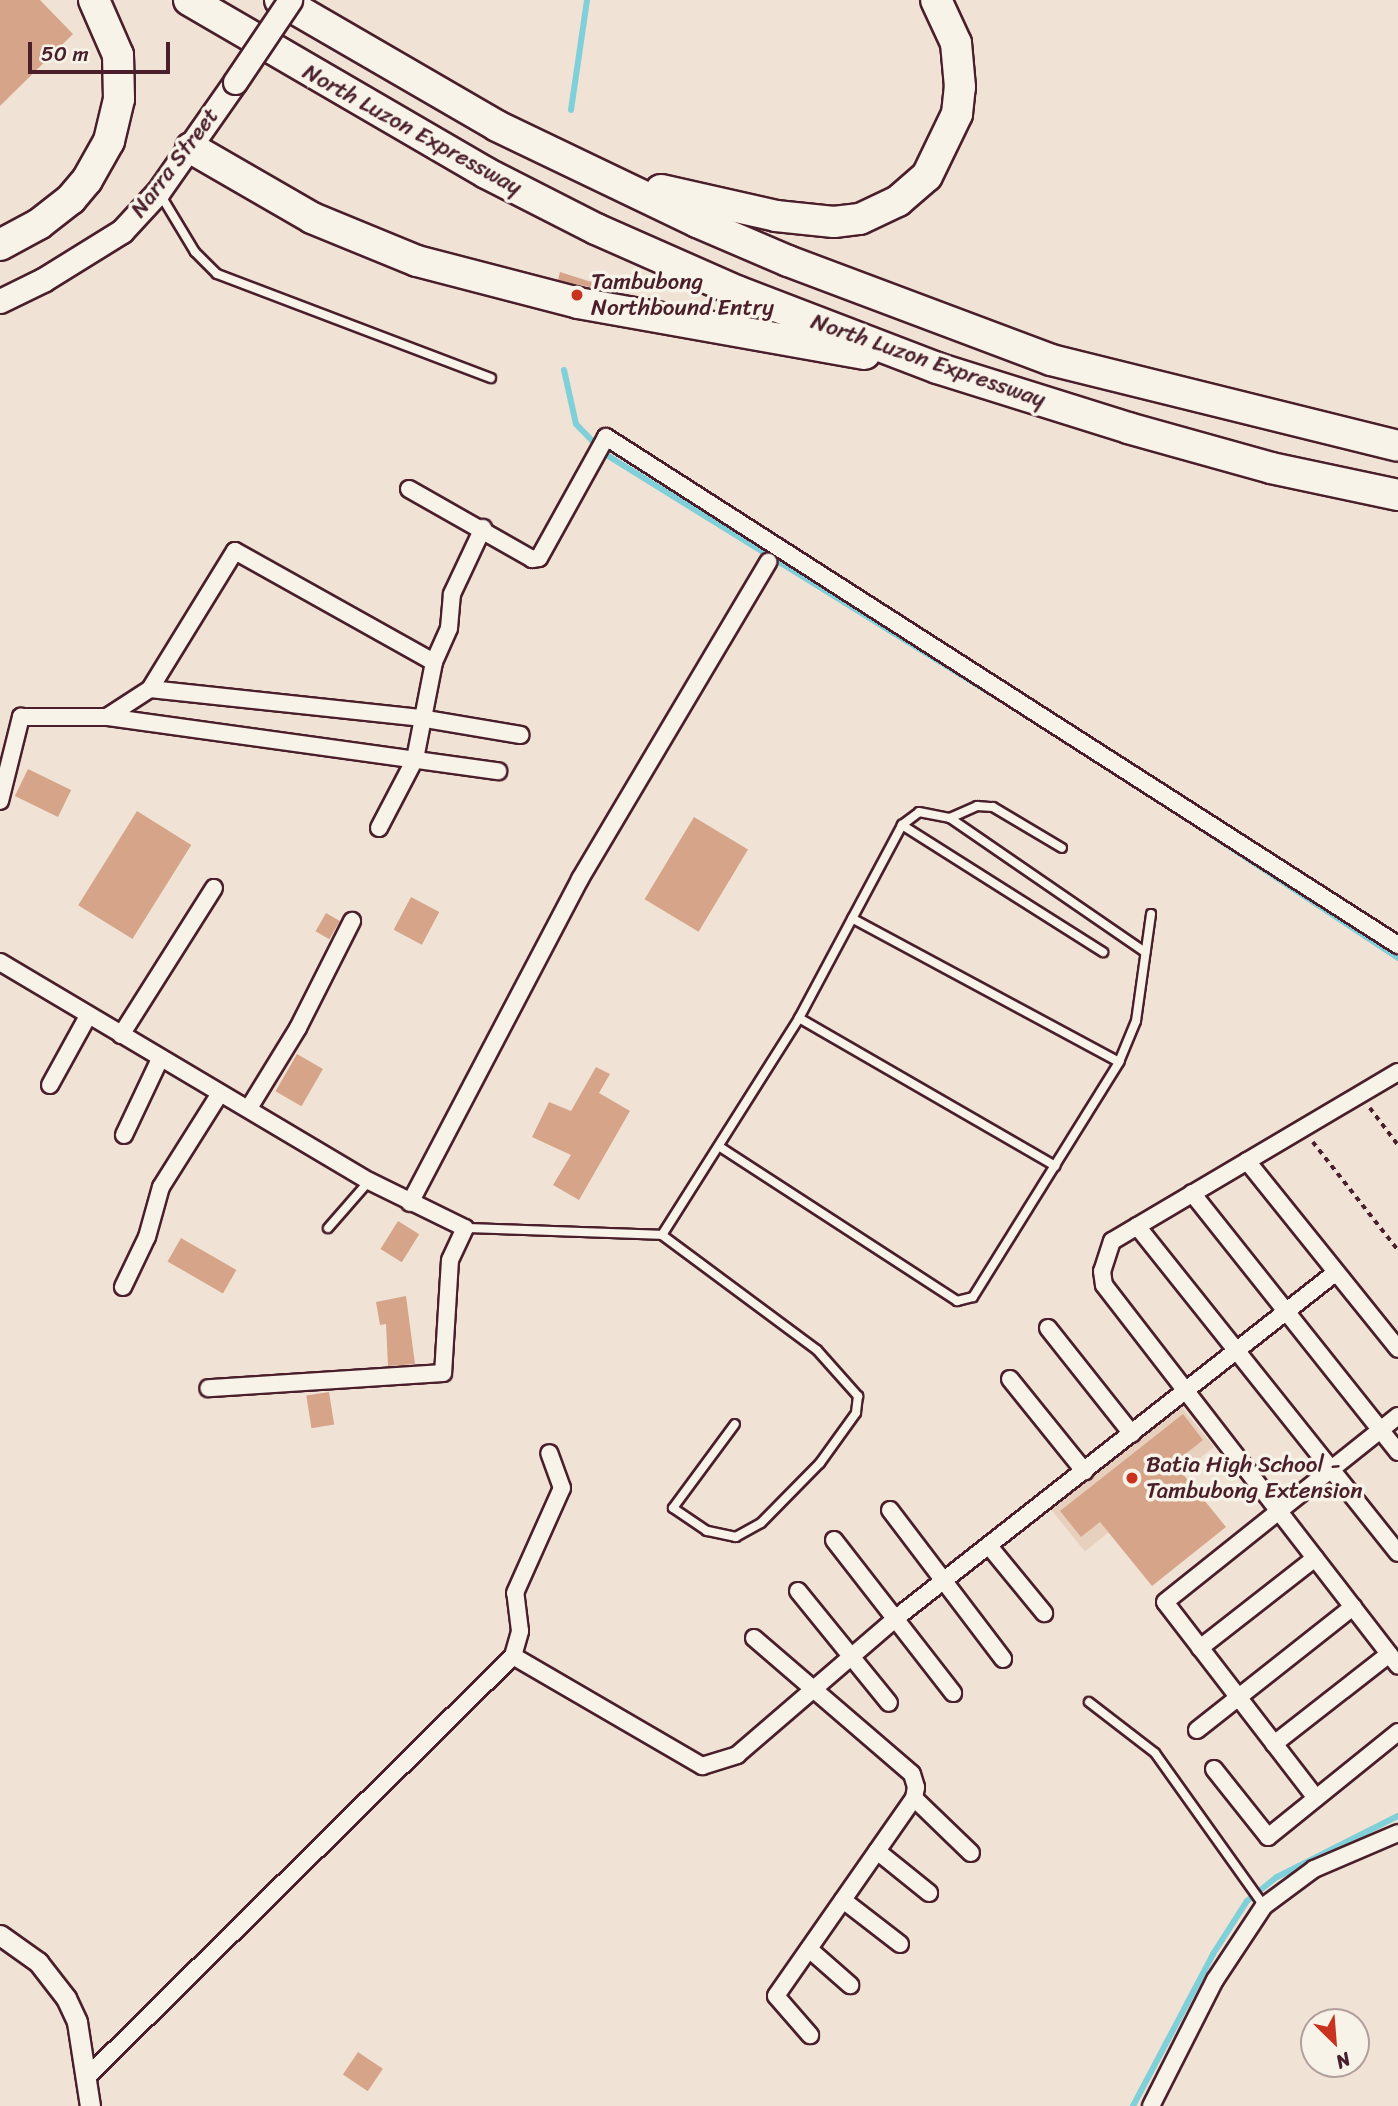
<!DOCTYPE html>
<html>
<head>
<meta charset="utf-8">
<style>
  body { margin:0 }
  #map { position:relative; width:1398px; height:2106px; overflow:hidden; background:#f0e3d5; font-family:Sriracha,sans-serif }
  div>[style] { position:absolute }
  .built>* { inset:0; background:#e8d0be; transform-origin:0 0 }
  .stream>* { height:6px; margin:-3px; padding:0 3px; transform-origin:3px; border-radius:3px; background:#7fd0d8 }
  .building>* { inset:0; background:#d6a589; transform-origin:0 0 }
  .path>* { height:3.5px; margin-top:-1.75px; transform-origin:0; background:repeating-linear-gradient(90deg,#4a1f2b 0 5px,transparent 0 10px) }
  .roads { filter:drop-shadow(2px 0 #4a1f2b) drop-shadow(-2px 0 #4a1f2b) drop-shadow(0 2px #4a1f2b) drop-shadow(0 -2px #4a1f2b) }
  .service>* { height:8px; margin:-4px; padding:0 4px; transform-origin:4px; border-radius:4px; background:#f7f3e8 }
  .minor>* { height:16px; margin:-8px; padding:0 8px; transform-origin:8px; border-radius:8px; background:#f7f3e8 }
  .tertiary>* { height:19px; margin:-9.5px; padding:0 9.5px; transform-origin:9.5px; border-radius:9.5px; background:#f7f3e8 }
  .secondary>* { height:23px; margin:-11.5px; padding:0 11.5px; transform-origin:11.5px; border-radius:11.5px; background:#f7f3e8 }
  .motorway>* { height:30px; margin:-15px; padding:0 15px; transform-origin:15px; border-radius:15px; background:#f7f3e8 }
  .bridges { filter:drop-shadow(2px 0 #4a1f2b) drop-shadow(-2px 0 #4a1f2b) drop-shadow(0 2px #4a1f2b) drop-shadow(0 -2px #4a1f2b) }
  .secondary-bridge>* { height:23px; margin:-11.5px; padding:0 11.5px; transform-origin:11.5px; border-radius:11.5px; background:#f7f3e8 }
  .dots>* { width:19px; height:19px; translate:-50% -50%; box-sizing:border-box; border:4px solid #f7f3e8; border-radius:50% }
  span { translate:-50% -50%; white-space:nowrap; text-align:center; line-height:1.15; -webkit-text-stroke:7px #f7f3e8; paint-order:stroke }
  .street-label { font-size:23px; color:#4a1f2b }
  .poi-label { font-size:23px; color:#4a1f2b }
  .left { translate:0 -50%; text-align:left }
  .north { position:absolute; left:1300px; top:2008px; width:70px; height:70px; box-sizing:border-box; background:#f7f3e8; border:2px solid #b29e9c; border-radius:50%; rotate:155deg; font-size:19px; font-weight:700; line-height:28px; text-align:center; color:#4a1f2b }
  .north::after { content:''; display:block; margin:auto; width:24px; height:32px; background:#c8321e; clip-path:polygon(50% 0,100% 100%,50% 72%,0 100%) }
  .scale { position:absolute; left:28px; top:42px; width:142px; height:32px; box-sizing:border-box; border:4px solid #4a1f2b; border-top:0; padding-left:9px; font-size:21px; line-height:24px; white-space:nowrap; color:#4a1f2b; -webkit-text-stroke:5px #f7f3e8; paint-order:stroke }
</style>
</head>
<body>
<div id="map">
  <div class="built">
    <i style="left:1180px;top:1405px;width:54px;height:166px;rotate:51deg"></i>
  </div>
  <div class="stream">
    <i style="left:571px;top:110px;width:111px;rotate:-81.7deg"></i>
    <i style="left:564px;top:370px;width:55px;rotate:77.5deg"></i>
    <i style="left:576px;top:424px;width:42px;rotate:46deg"></i>
    <i style="left:605px;top:454px;width:458px;rotate:31.8deg"></i>
    <i style="left:1192px;top:822px;width:247px;rotate:33.4deg"></i>
    <i style="left:1133px;top:2106px;width:172px;rotate:-62.2deg"></i>
    <i style="left:1213px;top:1954px;width:63px;rotate:-57.3deg"></i>
    <i style="left:1247px;top:1901px;width:38px;rotate:-39deg"></i>
    <i style="left:1277px;top:1877px;width:136px;rotate:-26.8deg"></i>
  </div>
  <div class="building">
    <i style="clip-path:polygon(0 0,40px 0,73px 34px,0 106px)"></i>
    <i style="clip-path:polygon(560px 272px,604px 286px,602px 290px,558px 280px)"></i>
    <i style="left:28px;top:769px;width:48px;height:30px;rotate:26deg"></i>
    <i style="left:137px;top:811px;width:64px;height:111px;rotate:32deg"></i>
    <i style="left:694px;top:817px;width:63px;height:96px;rotate:31deg"></i>
    <i style="left:411px;top:897px;width:32px;height:37px;rotate:28deg"></i>
    <i style="left:326px;top:913px;width:16px;height:21px;rotate:30deg"></i>
    <i style="left:297px;top:1054px;width:30px;height:43px;rotate:30deg"></i>
    <i style="clip-path:polygon(596px 1067px,610px 1074px,599px 1093px,630px 1111px,579px 1200px,553px 1185px,571px 1155px,532px 1137px,549px 1102px,571px 1111px)"></i>
    <i style="left:398px;top:1221px;width:25px;height:33px;rotate:32deg"></i>
    <i style="left:181px;top:1238px;width:64px;height:27px;rotate:30deg"></i>
    <i style="clip-path:polygon(406px 1296px,415px 1364px,388px 1366px,386px 1324px,380px 1325px,376px 1302px)"></i>
    <i style="left:329px;top:1392px;width:33px;height:23px;rotate:81deg"></i>
    <i style="clip-path:polygon(1183px 1414px,1203px 1440px,1174px 1463px,1226px 1527px,1152px 1586px,1100px 1522px,1081px 1537px,1060px 1511px)"></i>
    <i style="left:358px;top:2052px;width:30px;height:27px;rotate:34deg"></i>
  </div>
  <div class="path">
    <i style="left:1370px;top:1108px;width:46px;rotate:52.9deg"></i>
    <i style="left:1313px;top:1142px;width:137px;rotate:51.8deg"></i>
  </div>
  <div class="roads">
    <div class="service">
      <i style="left:160px;top:194px;width:68px;rotate:58.9deg"></i>
      <i style="left:195px;top:252px;width:31px;rotate:45deg"></i>
      <i style="left:217px;top:274px;width:293px;rotate:20.8deg"></i>
      <i style="left:950px;top:818px;width:30px;rotate:-24deg"></i>
      <i style="left:977px;top:806px;width:16px;rotate:4deg"></i>
      <i style="left:993px;top:807px;width:80px;rotate:30.7deg"></i>
      <i style="left:902px;top:825px;width:21px;rotate:-37deg"></i>
      <i style="left:919px;top:812px;width:32px;rotate:11deg"></i>
      <i style="left:950px;top:818px;width:237px;rotate:34.5deg"></i>
      <i style="left:799px;top:1018px;width:296px;rotate:30deg"></i>
      <i style="left:1119px;top:1062px;width:44px;rotate:-67.5deg"></i>
      <i style="left:1136px;top:1021px;width:108px;rotate:-82deg"></i>
      <i style="left:720px;top:1147px;width:283px;rotate:33deg"></i>
      <i style="left:957px;top:1301px;width:16px;rotate:-14deg"></i>
      <i style="left:973px;top:1297px;width:277px;rotate:-58.1deg"></i>
      <i style="left:1119px;top:1062px;width:303px;rotate:-151.7deg"></i>
      <i style="left:328px;top:1228px;width:62px;rotate:-48.9deg"></i>
      <i style="left:465px;top:1228px;width:197px;rotate:2deg"></i>
      <i style="left:662px;top:1235px;width:193px;rotate:36.6deg"></i>
      <i style="left:817px;top:1350px;width:62px;rotate:48.3deg"></i>
      <i style="left:858px;top:1396px;width:17px;rotate:97deg"></i>
      <i style="left:856px;top:1413px;width:62px;rotate:125.8deg"></i>
      <i style="left:820px;top:1463px;width:84px;rotate:134.5deg"></i>
      <i style="left:761px;top:1523px;width:29px;rotate:151deg"></i>
      <i style="left:736px;top:1537px;width:30px;rotate:-168deg"></i>
      <i style="left:707px;top:1531px;width:41px;rotate:-145.9deg"></i>
      <i style="left:673px;top:1508px;width:104px;rotate:-53.6deg"></i>
      <i style="left:662px;top:1235px;width:257px;rotate:-57.7deg"></i>
      <i style="left:799px;top:1018px;width:219px;rotate:-61.9deg"></i>
      <i style="left:902px;top:825px;width:238px;rotate:32.3deg"></i>
      <i style="left:1089px;top:1702px;width:83px;rotate:37.7deg"></i>
      <i style="left:1155px;top:1753px;width:188px;rotate:54.5deg"></i>
    </div>
    <div class="minor">
      <i style="left:409px;top:489px;width:142px;rotate:29.6deg"></i>
      <i style="left:532px;top:559px;width:7px;rotate:-8deg"></i>
      <i style="left:539px;top:558px;width:138px;rotate:-61deg"></i>
      <i style="left:606px;top:437px;width:941px;rotate:32.68deg"></i>
      <i style="left:150px;top:689px;width:162px;rotate:-58.4deg"></i>
      <i style="left:235px;top:551px;width:228px;rotate:29.2deg"></i>
      <i style="left:107px;top:717px;width:51px;rotate:-33.1deg"></i>
      <i style="left:150px;top:689px;width:272px;rotate:6.1deg"></i>
      <i style="left:420px;top:718px;width:102px;rotate:9.6deg"></i>
      <i style="left:0;top:801px;width:87px;rotate:-76deg"></i>
      <i style="left:21px;top:717px;width:86px"></i>
      <i style="left:107px;top:717px;width:395px;rotate:7.9deg"></i>
      <i style="left:379px;top:828px;width:78px;rotate:-62.4deg"></i>
      <i style="left:415px;top:759px;width:99px;rotate:-78.9deg"></i>
      <i style="left:434px;top:662px;width:37px;rotate:-66deg"></i>
      <i style="left:449px;top:628px;width:34px;rotate:-85deg"></i>
      <i style="left:452px;top:594px;width:73px;rotate:-64.8deg"></i>
      <i style="left:0;top:962px;width:429px;rotate:30.7deg"></i>
      <i style="left:369px;top:1181px;width:107px;rotate:26.1deg"></i>
      <i style="left:465px;top:1228px;width:35px;rotate:115deg"></i>
      <i style="left:450px;top:1260px;width:113px;rotate:93.5deg"></i>
      <i style="left:443px;top:1373px;width:235px;rotate:176.3deg"></i>
      <i style="left:121px;top:1035px;width:174px;rotate:-57.7deg"></i>
      <i style="left:1398px;top:1072px;width:332px;rotate:149.4deg"></i>
      <i style="left:1112px;top:1241px;width:32px;rotate:108deg"></i>
      <i style="left:1102px;top:1271px;width:14px;rotate:82deg"></i>
      <i style="left:1104px;top:1285px;width:481px;rotate:52.3deg"></i>
      <i style="left:50px;top:1085px;width:79px;rotate:-61.2deg"></i>
      <i style="left:249px;top:1108px;width:94px;rotate:-58.5deg"></i>
      <i style="left:298px;top:1028px;width:120px;rotate:-63.2deg"></i>
      <i style="left:124px;top:1135px;width:84px;rotate:-64.7deg"></i>
      <i style="left:1247px;top:1161px;width:241px;rotate:51.2deg"></i>
      <i style="left:1192px;top:1193px;width:331px;rotate:51.5deg"></i>
      <i style="left:410px;top:1203px;width:366px;rotate:-62.3deg"></i>
      <i style="left:580px;top:879px;width:369px;rotate:-59.3deg"></i>
      <i style="left:1137px;top:1226px;width:418px;rotate:51.4deg"></i>
      <i style="left:123px;top:1287px;width:55px;rotate:-64.4deg"></i>
      <i style="left:147px;top:1237px;width:52px;rotate:-74.4deg"></i>
      <i style="left:161px;top:1187px;width:109px;rotate:-57.8deg"></i>
      <i style="left:1048px;top:1328px;width:135px;rotate:51.6deg"></i>
      <i style="left:1010px;top:1379px;width:119px;rotate:51.1deg"></i>
      <i style="left:890px;top:1510px;width:187px;rotate:52.8deg"></i>
      <i style="left:834px;top:1540px;width:194px;rotate:52.1deg"></i>
      <i style="left:989px;top:1546px;width:87px;rotate:50.6deg"></i>
      <i style="left:798px;top:1591px;width:144px;rotate:50.9deg"></i>
      <i style="left:754px;top:1638px;width:208px;rotate:40.7deg"></i>
      <i style="left:912px;top:1774px;width:14px;rotate:73deg"></i>
      <i style="left:916px;top:1787px;width:11px;rotate:100deg"></i>
      <i style="left:914px;top:1798px;width:241px;rotate:124.9deg"></i>
      <i style="left:776px;top:1996px;width:52px;rotate:48.9deg"></i>
      <i style="left:1200px;top:1648px;width:146px;rotate:-38deg"></i>
      <i style="left:513px;top:1656px;width:26px;rotate:-74deg"></i>
      <i style="left:520px;top:1631px;width:38px;rotate:-97deg"></i>
      <i style="left:515px;top:1593px;width:115px;rotate:-65.9deg"></i>
      <i style="left:562px;top:1488px;width:37px;rotate:-110deg"></i>
      <i style="left:1197px;top:1730px;width:199px;rotate:-38.3deg"></i>
      <i style="left:1274px;top:1744px;width:146px;rotate:-38deg"></i>
      <i style="left:1214px;top:1769px;width:87px;rotate:51.5deg"></i>
      <i style="left:1268px;top:1837px;width:167px;rotate:-38.9deg"></i>
      <i style="left:914px;top:1798px;width:79px;rotate:44deg"></i>
      <i style="left:1316px;top:1798px;width:247px;rotate:-127.6deg"></i>
      <i style="left:1165px;top:1602px;width:298px;rotate:-38.6deg"></i>
      <i style="left:877px;top:1851px;width:67px;rotate:38.9deg"></i>
      <i style="left:843px;top:1900px;width:72px;rotate:37.7deg"></i>
      <i style="left:809px;top:1949px;width:55px;rotate:41.3deg"></i>
      <i style="left:86px;top:2078px;width:600px;rotate:-44.66deg"></i>
      <i style="left:513px;top:1656px;width:219px;rotate:30.2deg"></i>
      <i style="left:702px;top:1766px;width:37px;rotate:-17deg"></i>
      <i style="left:737px;top:1755px;width:210px;rotate:-40.7deg"></i>
      <i style="left:896px;top:1618px;width:558px;rotate:-38.16deg"></i>
      <i style="left:1151px;top:2106px;width:141px;rotate:-63.1deg"></i>
      <i style="left:1215px;top:1980px;width:89px;rotate:-56.5deg"></i>
      <i style="left:1264px;top:1906px;width:62px;rotate:-36.5deg"></i>
      <i style="left:1314px;top:1869px;width:91px;rotate:-23.2deg"></i>
    </div>
    <div class="tertiary">
      <i style="left:0;top:1935px;width:47px;rotate:35.4deg"></i>
      <i style="left:38px;top:1962px;width:46px;rotate:52.1deg"></i>
      <i style="left:66px;top:1998px;width:26px;rotate:65deg"></i>
      <i style="left:77px;top:2022px;width:85px;rotate:81.2deg"></i>
    </div>
    <div class="secondary">
      <i style="left:0;top:301px;width:48px;rotate:-26deg"></i>
      <i style="left:43px;top:280px;width:93px;rotate:-31.8deg"></i>
      <i style="left:122px;top:231px;width:53px;rotate:-47.3deg"></i>
      <i style="left:158px;top:192px;width:134px;rotate:-55deg"></i>
    </div>
    <div class="motorway">
      <i style="left:189px;top:0;width:344px;rotate:30.2deg"></i>
      <i style="left:486px;top:173px;width:123px;rotate:27deg"></i>
      <i style="left:596px;top:229px;width:156px;rotate:23.8deg"></i>
      <i style="left:739px;top:292px;width:212px;rotate:21deg"></i>
      <i style="left:937px;top:368px;width:200px;rotate:17.4deg"></i>
      <i style="left:1128px;top:428px;width:148px;rotate:15.6deg"></i>
      <i style="left:1271px;top:468px;width:130px;rotate:12deg"></i>
      <i style="left:280px;top:0;width:251px;rotate:30.1deg"></i>
      <i style="left:497px;top:126px;width:222px;rotate:25.6deg"></i>
      <i style="left:697px;top:222px;width:99px;rotate:23.2deg"></i>
      <i style="left:788px;top:261px;width:281px;rotate:20.6deg"></i>
      <i style="left:1051px;top:360px;width:357px;rotate:13.9deg"></i>
      <i style="left:191px;top:148px;width:140px;rotate:30deg"></i>
      <i style="left:312px;top:218px;width:113px;rotate:22.3deg"></i>
      <i style="left:417px;top:261px;width:166px;rotate:14.6deg"></i>
      <i style="left:578px;top:303px;width:291px;rotate:10.1deg"></i>
      <i style="left:661px;top:190px;width:118px;rotate:12.7deg"></i>
      <i style="left:776px;top:216px;width:58px;rotate:5.9deg"></i>
      <i style="left:834px;top:222px;width:26px;rotate:-7deg"></i>
      <i style="left:860px;top:219px;width:42px;rotate:-25.3deg"></i>
      <i style="left:898px;top:201px;width:38px;rotate:-41deg"></i>
      <i style="left:927px;top:176px;width:69px;rotate:-64.2deg"></i>
      <i style="left:957px;top:114px;width:27px;rotate:-84deg"></i>
      <i style="left:960px;top:87px;width:44px;rotate:-95.2deg"></i>
      <i style="left:956px;top:43px;width:47px;rotate:-114.9deg"></i>
      <i style="left:0;top:245px;width:44px;rotate:-28.3deg"></i>
      <i style="left:39px;top:224px;width:41px;rotate:-38deg"></i>
      <i style="left:71px;top:199px;width:25px;rotate:-50deg"></i>
      <i style="left:87px;top:180px;width:45px;rotate:-60.6deg"></i>
      <i style="left:109px;top:141px;width:43px;rotate:-76.6deg"></i>
      <i style="left:119px;top:99px;width:44px;rotate:-91.3deg"></i>
      <i style="left:118px;top:55px;width:60px;rotate:-113.6deg"></i>
    </div>
  </div>
  <div class="bridges">
    <div class="secondary-bridge">
      <i style="left:235px;top:82px;width:99px;rotate:-56.1deg"></i>
    </div>
  </div>
  <div class="dots">
    <i style="left:577px;top:295px;background:#c8321e"></i>
    <i style="left:1132px;top:1478px;background:#c8321e"></i>
  </div>
  <div class="street-label">
    <span style="left:412px;top:130px;rotate:29deg">North Luzon Expressway</span>
    <span style="left:175px;top:163px;rotate:-53deg">Narra Street</span>
    <span style="left:928px;top:361px;rotate:19deg">North Luzon Expressway</span>
  </div>
  <div class="poi-label">
    <span class="left" style="left:591px;top:295px">Tambubong<br>Northbound Entry</span>
    <span class="left" style="left:1146px;top:1478px">Batia High School -<br>Tambubong Extension</span>
  </div>
  <div class="north">N</div>
  <div class="scale">50 m</div>
</div>
</body>
</html>
